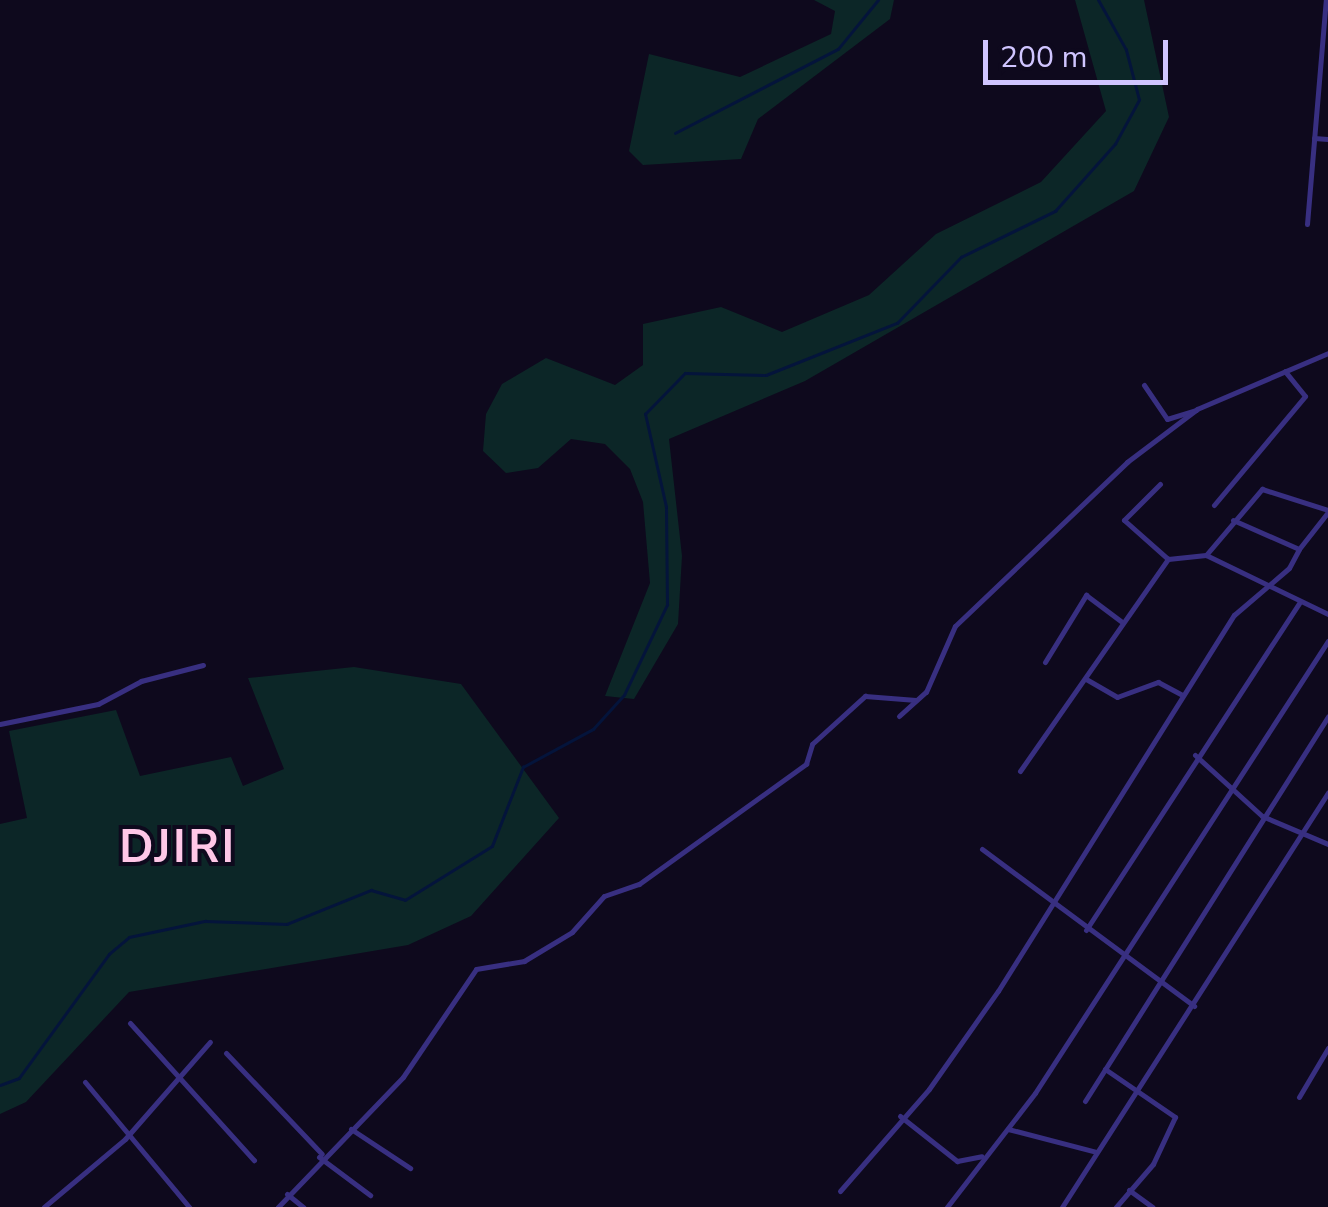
<!DOCTYPE html>
<html>
<head>
<meta charset="utf-8">
<style>
  body { margin:0 }
  #map { position:relative; width:1328px; height:1207px; overflow:hidden; background:#0e091d; font-family:"Nunito Sans",sans-serif }
  div>[style] { position:absolute }
  .green>* { inset:0; background:#0c2627 }
  .stream>* { height:2.5px; margin:-1.25px; padding:0 1.25px; transform-origin:1.25px; border-radius:1.25px; background:#04143b }
  .minor>* { height:5px; margin:-2.5px; padding:0 2.5px; transform-origin:2.5px; border-radius:2.5px; background:#382f81 }
  span { translate:-50% -50%; white-space:nowrap; text-align:center; line-height:1.15; -webkit-text-stroke:8px #0e091d; paint-order:stroke }
  .district-label { font-size:45px; color:#ffc7e7; font-weight:700; letter-spacing:2.5px }
  .scale { position:absolute; left:983px; top:40px; width:185px; height:45px; box-sizing:border-box; border:5px solid #d0c5ff; border-top:0; padding-left:12px; font-size:30px; line-height:35px; white-space:nowrap; color:#d0c5ff; -webkit-text-stroke:8px #0e091d; paint-order:stroke }
</style>
</head>
<body>
<div id="map">
  <div class="green">
    <i style="clip-path:polygon(814px 0,894px 0,890px 19px,758px 119px,741px 159px,643px 165px,629px 151px,649px 54px,740px 77px,831px 34px,835px 11px)"></i>
    <i style="clip-path:polygon(1075px 0,1144px 0,1169px 117px,1134px 191px,805px 381px,669px 439px,682px 556px,678px 624px,634px 699px,605px 696px,650px 583px,643px 502px,630px 469px,605px 444px,571px 439px,538px 468px,506px 473px,483px 451px,486px 414px,502px 384px,546px 358px,615px 385px,643px 365px,643px 324px,721px 307px,782px 332px,869px 295px,936px 234px,1041px 182px,1106px 111px)"></i>
    <i style="clip-path:polygon(354px 667px,461px 684px,559px 818px,471px 916px,408px 945px,129px 992px,26px 1102px,0 1114px,0 824px,27px 818px,9px 731px,116px 710px,140px 776px,231px 757px,243px 786px,284px 769px,248px 678px)"></i>
  </div>
  <div class="stream">
    <i style="left:675px;top:133px;width:183px;rotate:-27.3deg"></i>
    <i style="left:838px;top:49px;width:63px;rotate:-50.8deg"></i>
    <i style="left:0;top:1085px;width:20px;rotate:-20deg"></i>
    <i style="left:19px;top:1078px;width:153px;rotate:-54deg"></i>
    <i style="left:109px;top:954px;width:26px;rotate:-40deg"></i>
    <i style="left:129px;top:937px;width:78px;rotate:-11.9deg"></i>
    <i style="left:205px;top:921px;width:82px;rotate:2.1deg"></i>
    <i style="left:287px;top:924px;width:91px;rotate:-22deg"></i>
    <i style="left:371px;top:890px;width:35px;rotate:16deg"></i>
    <i style="left:405px;top:900px;width:102px;rotate:-31.8deg"></i>
    <i style="left:492px;top:846px;width:85px;rotate:-68.6deg"></i>
    <i style="left:523px;top:767px;width:80px;rotate:-28.5deg"></i>
    <i style="left:593px;top:729px;width:46px;rotate:-47.6deg"></i>
    <i style="left:624px;top:695px;width:100px;rotate:-64.5deg"></i>
    <i style="left:667px;top:605px;width:98px;rotate:-90.6deg"></i>
    <i style="left:666px;top:507px;width:95px;rotate:-102.7deg"></i>
    <i style="left:645px;top:414px;width:57px;rotate:-45.7deg"></i>
    <i style="left:685px;top:373px;width:81px;rotate:1.4deg"></i>
    <i style="left:766px;top:375px;width:141px;rotate:-21.7deg"></i>
    <i style="left:897px;top:323px;width:92px;rotate:-45.9deg"></i>
    <i style="left:961px;top:257px;width:105px;rotate:-26.1deg"></i>
    <i style="left:1055px;top:211px;width:90px;rotate:-48.2deg"></i>
    <i style="left:1115px;top:144px;width:50px;rotate:-61.4deg"></i>
    <i style="left:1139px;top:100px;width:52px;rotate:-104.6deg"></i>
    <i style="left:1126px;top:50px;width:57px;rotate:-119.2deg"></i>
  </div>
  <div class="minor">
    <i style="left:1314px;top:138px;width:14px;rotate:4deg"></i>
    <i style="left:1307px;top:224px;width:225px;rotate:-85.2deg"></i>
    <i style="left:1144px;top:385px;width:41px;rotate:55.9deg"></i>
    <i style="left:1167px;top:419px;width:30px;rotate:-17deg"></i>
    <i style="left:1160px;top:484px;width:51px;rotate:135deg"></i>
    <i style="left:1124px;top:520px;width:59px;rotate:41.6deg"></i>
    <i style="left:1214px;top:505px;width:142px;rotate:-50.1deg"></i>
    <i style="left:1305px;top:396px;width:32px;rotate:-129deg"></i>
    <i style="left:1233px;top:520px;width:72px;rotate:23.7deg"></i>
    <i style="left:1299px;top:549px;width:47px;rotate:-51.9deg"></i>
    <i style="left:1206px;top:555px;width:87px;rotate:-49.7deg"></i>
    <i style="left:1262px;top:489px;width:69px;rotate:17.7deg"></i>
    <i style="left:1045px;top:662px;width:79px;rotate:-58.5deg"></i>
    <i style="left:1086px;top:595px;width:45px;rotate:36.9deg"></i>
    <i style="left:1086px;top:679px;width:36px;rotate:30deg"></i>
    <i style="left:1117px;top:697px;width:44px;rotate:-20.1deg"></i>
    <i style="left:1158px;top:682px;width:26px;rotate:28deg"></i>
    <i style="left:899px;top:716px;width:36px;rotate:-42deg"></i>
    <i style="left:926px;top:692px;width:72px;rotate:-66.3deg"></i>
    <i style="left:955px;top:626px;width:238px;rotate:-43.6deg"></i>
    <i style="left:1127px;top:462px;width:88px;rotate:-37.1deg"></i>
    <i style="left:1197px;top:409px;width:142px;rotate:-23.1deg"></i>
    <i style="left:0;top:724px;width:100px;rotate:-11.5deg"></i>
    <i style="left:98px;top:704px;width:49px;rotate:-28.1deg"></i>
    <i style="left:141px;top:681px;width:64px;rotate:-14.5deg"></i>
    <i style="left:1195px;top:755px;width:91px;rotate:42.3deg"></i>
    <i style="left:1262px;top:816px;width:72px;rotate:23deg"></i>
    <i style="left:1020px;top:771px;width:259px;rotate:-55.1deg"></i>
    <i style="left:1168px;top:559px;width:38px;rotate:-6deg"></i>
    <i style="left:1206px;top:555px;width:136px;rotate:25.8deg"></i>
    <i style="left:982px;top:849px;width:264px;rotate:36.5deg"></i>
    <i style="left:1086px;top:930px;width:392px;rotate:-56.9deg"></i>
    <i style="left:130px;top:1023px;width:185px;rotate:47.9deg"></i>
    <i style="left:226px;top:1053px;width:139px;rotate:46.5deg"></i>
    <i style="left:1105px;top:1069px;width:85px;rotate:34.4deg"></i>
    <i style="left:1175px;top:1117px;width:52px;rotate:115.1deg"></i>
    <i style="left:1153px;top:1164px;width:57px;rotate:130.7deg"></i>
    <i style="left:85px;top:1082px;width:163px;rotate:50.2deg"></i>
    <i style="left:1299px;top:1097px;width:57px;rotate:-59.4deg"></i>
    <i style="left:1085px;top:1101px;width:455px;rotate:-57.7deg"></i>
    <i style="left:900px;top:1116px;width:73px;rotate:38.3deg"></i>
    <i style="left:957px;top:1161px;width:25px;rotate:-11deg"></i>
    <i style="left:351px;top:1129px;width:71px;rotate:33.5deg"></i>
    <i style="left:1008px;top:1129px;width:91px;rotate:14.6deg"></i>
    <i style="left:319px;top:1157px;width:64px;rotate:36.7deg"></i>
    <i style="left:1129px;top:1190px;width:29px;rotate:36deg"></i>
    <i style="left:840px;top:1191px;width:135px;rotate:-48.9deg"></i>
    <i style="left:929px;top:1089px;width:120px;rotate:-54.9deg"></i>
    <i style="left:998px;top:991px;width:444px;rotate:-57.9deg"></i>
    <i style="left:1234px;top:615px;width:72px;rotate:-40.5deg"></i>
    <i style="left:1289px;top:568px;width:21px;rotate:-62deg"></i>
    <i style="left:287px;top:1194px;width:21px;rotate:39deg"></i>
    <i style="left:44px;top:1207px;width:106px;rotate:-40deg"></i>
    <i style="left:125px;top:1139px;width:129px;rotate:-48.8deg"></i>
    <i style="left:278px;top:1207px;width:180px;rotate:-46.1deg"></i>
    <i style="left:403px;top:1077px;width:130px;rotate:-55.9deg"></i>
    <i style="left:476px;top:969px;width:49px;rotate:-9.5deg"></i>
    <i style="left:524px;top:961px;width:56px;rotate:-31.1deg"></i>
    <i style="left:572px;top:932px;width:48px;rotate:-48.4deg"></i>
    <i style="left:604px;top:896px;width:37px;rotate:-19deg"></i>
    <i style="left:639px;top:884px;width:206px;rotate:-35.7deg"></i>
    <i style="left:806px;top:764px;width:21px;rotate:-73deg"></i>
    <i style="left:812px;top:744px;width:72px;rotate:-42.2deg"></i>
    <i style="left:865px;top:696px;width:51px;rotate:4.5deg"></i>
    <i style="left:947px;top:1207px;width:144px;rotate:-52.3deg"></i>
    <i style="left:1035px;top:1093px;width:539px;rotate:-57.05deg"></i>
    <i style="left:1062px;top:1207px;width:493px;rotate:-57.3deg"></i>
  </div>
  <div class="district-label">
    <span style="left:178px;top:848px">DJIRI</span>
  </div>
  <div class="scale">200 m</div>
</div>
</body>
</html>
